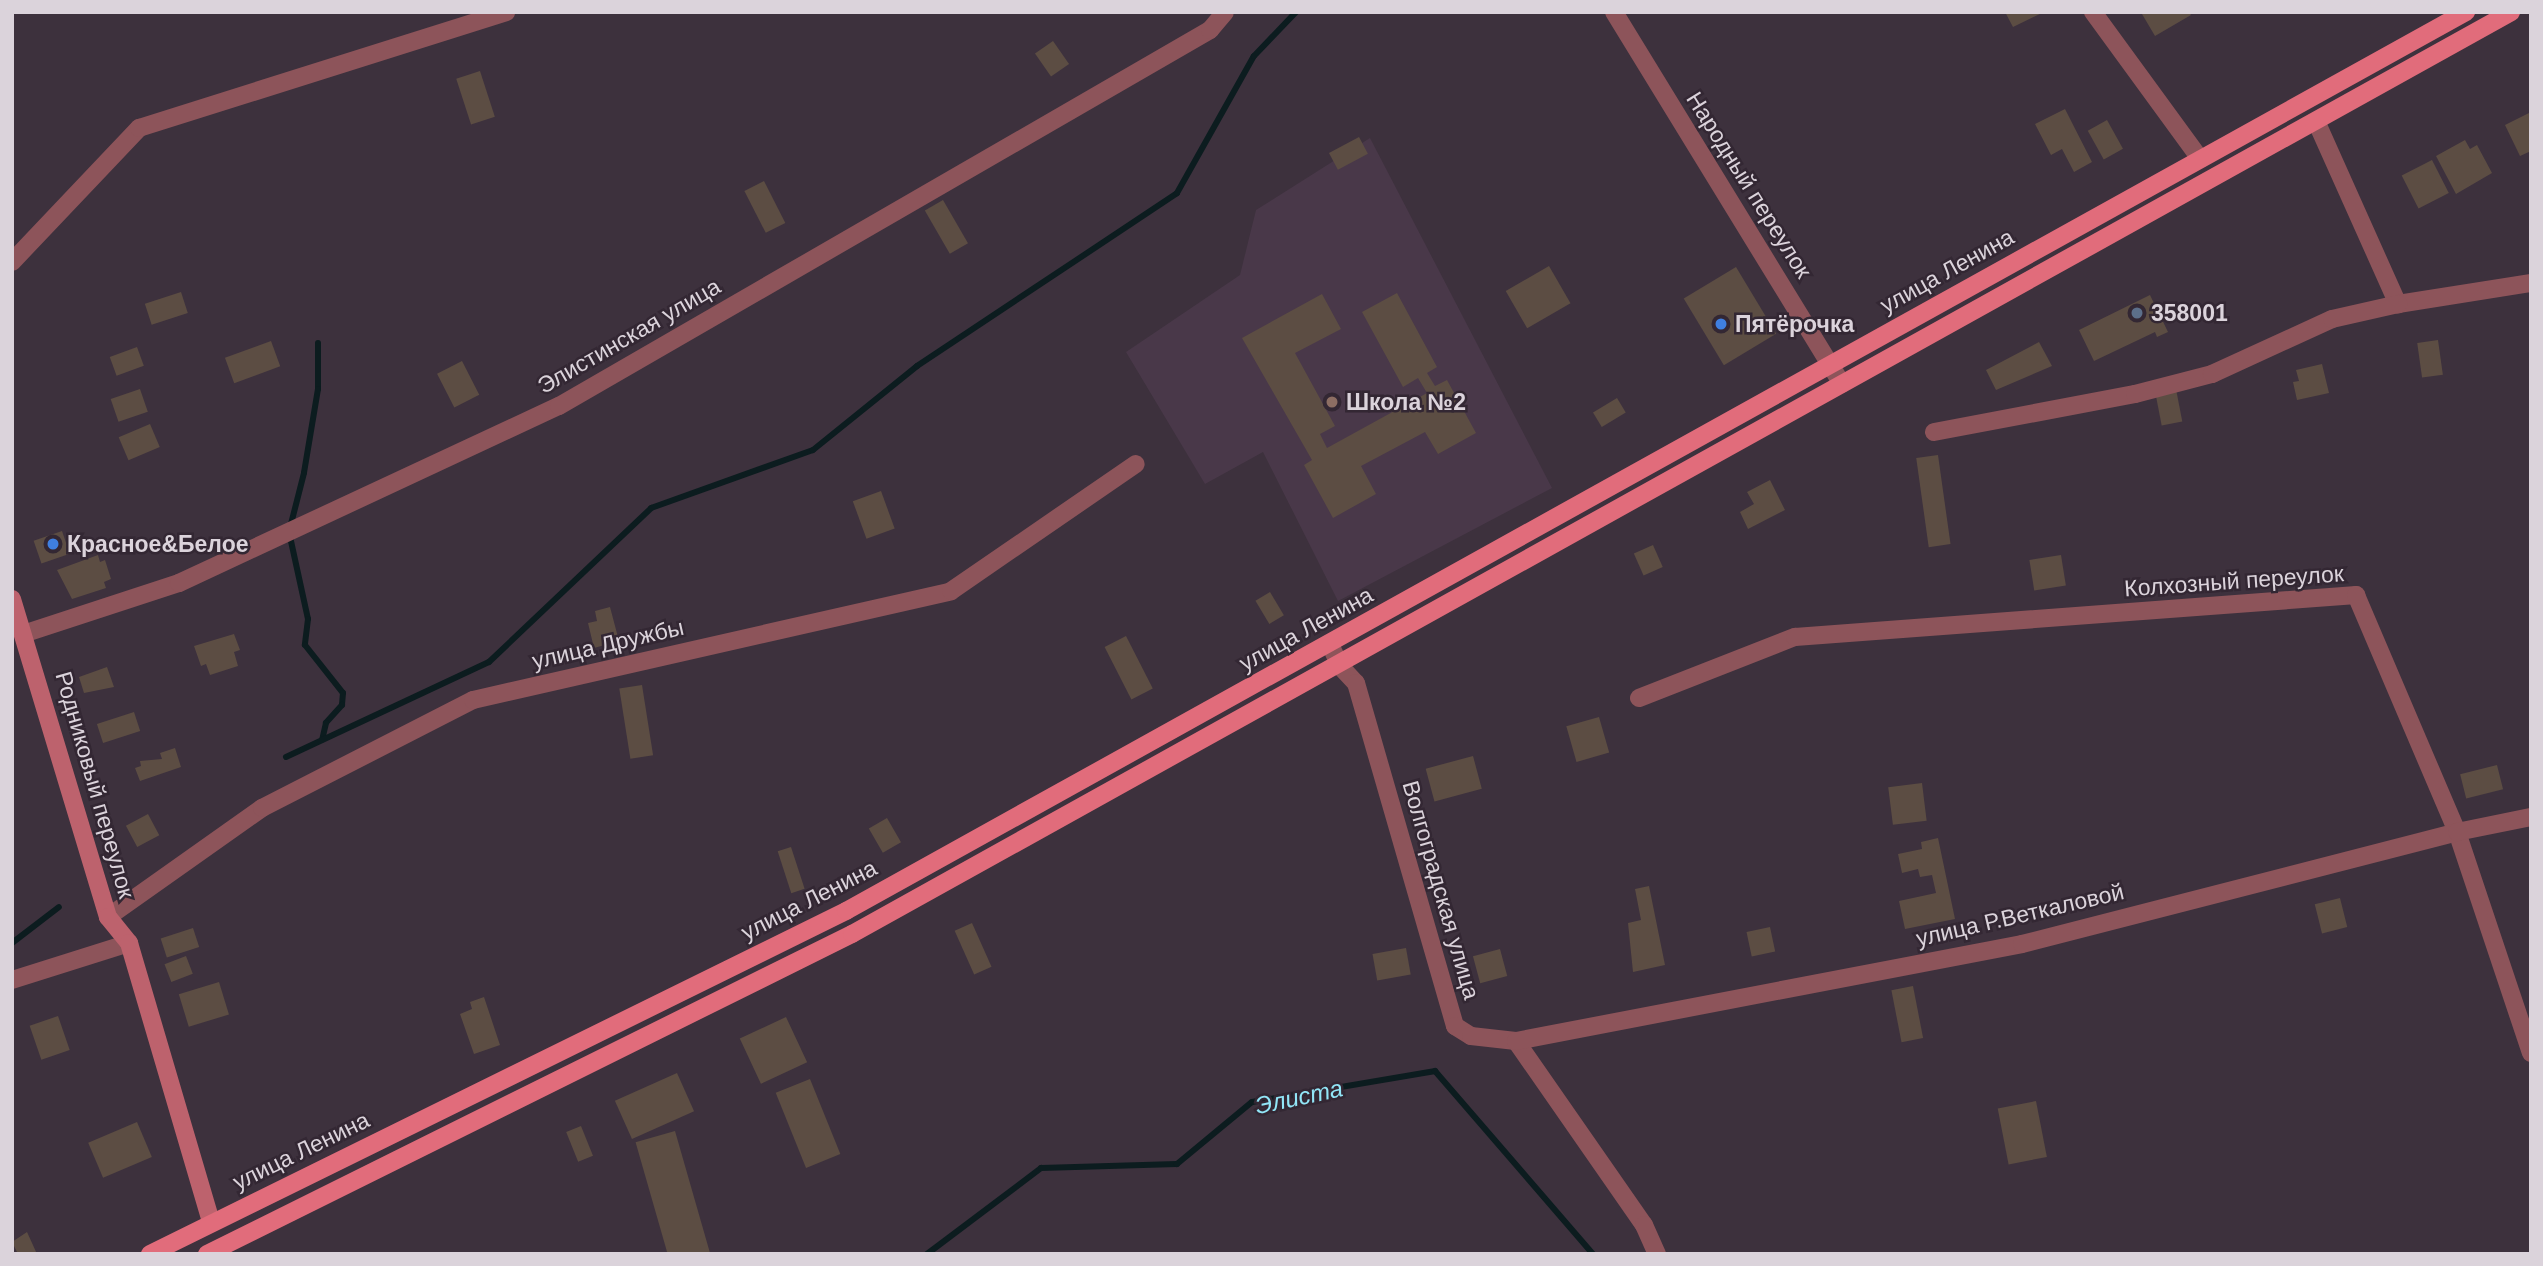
<!DOCTYPE html>
<html>
<head>
<meta charset="utf-8">
<style>
  body { margin:0 }
  #map { position:relative; width:2543px; height:1266px; overflow:hidden; background:#3d313d; font-family:Helvetica,sans-serif }
  div>[style] { position:absolute }
  .built>* { inset:0; background:#493849 }
  .stream>* { height:6px; margin:-3px; padding:0 3px; transform-origin:3px; border-radius:3px; background:#0c1c1f }
  .building>* { inset:0; background:#5c4d43; transform-origin:0 0 }
  .street>* { height:18px; margin:-9px; padding:0 9px; transform-origin:9px; border-radius:9px; background:#8d545a }
  .secondary>* { height:18px; margin:-9px; padding:0 9px; transform-origin:9px; border-radius:9px; background:#bd626d }
  .primary>* { height:18px; margin:-9px; padding:0 9px; transform-origin:9px; border-radius:9px; background:#e16c7b }
  .dots>* { width:19px; height:19px; translate:-50% -50%; box-sizing:border-box; border:4px solid #332733; border-radius:50% }
  span { translate:-50% -50%; white-space:nowrap; text-align:center; line-height:1.15; -webkit-text-stroke:5px #332733; paint-order:stroke }
  .street-label { font-size:23px; color:#dbd3db }
  .poi-label { font-size:23px; color:#dbd3db; font-weight:700 }
  .left { translate:0 -50%; text-align:left }
  .water-label { font-size:24px; color:#92e6f7; font-style:italic }
  .frame { position:absolute; inset:0; border:14px solid #dbd3db; pointer-events:none }
</style>
</head>
<body>
<div id="map">
  <div class="built">
    <i style="clip-path:polygon(1370px 138px,1552px 488px,1338px 601px,1263px 452px,1205px 484px,1126px 352px,1240px 275px,1256px 210px)"></i>
  </div>
  <div class="stream">
    <i style="left:318px;top:343px;width:46px;rotate:90deg"></i>
    <i style="left:318px;top:389px;width:85px;rotate:99.5deg"></i>
    <i style="left:304px;top:473px;width:61px;rotate:104.3deg"></i>
    <i style="left:289px;top:532px;width:89px;rotate:77.7deg"></i>
    <i style="left:308px;top:619px;width:26px;rotate:97deg"></i>
    <i style="left:305px;top:645px;width:61px;rotate:51.6deg"></i>
    <i style="left:343px;top:693px;width:12px;rotate:95deg"></i>
    <i style="left:342px;top:705px;width:24px;rotate:132deg"></i>
    <i style="left:326px;top:723px;width:17px;rotate:103deg"></i>
    <i style="left:286px;top:757px;width:224px;rotate:-25.1deg"></i>
    <i style="left:489px;top:662px;width:224px;rotate:-43.5deg"></i>
    <i style="left:651px;top:508px;width:172px;rotate:-19.7deg"></i>
    <i style="left:813px;top:450px;width:134px;rotate:-38.9deg"></i>
    <i style="left:917px;top:366px;width:312px;rotate:-33.6deg"></i>
    <i style="left:1177px;top:193px;width:157px;rotate:-60.7deg"></i>
    <i style="left:1254px;top:56px;width:61px;rotate:-46.3deg"></i>
    <i style="left:12px;top:943px;width:59px;rotate:-37.5deg"></i>
    <i style="left:927px;top:1254px;width:143px;rotate:-37deg"></i>
    <i style="left:1041px;top:1168px;width:136px;rotate:-1.7deg"></i>
    <i style="left:1177px;top:1164px;width:97px;rotate:-39.6deg"></i>
    <i style="left:1252px;top:1102px;width:186px;rotate:-9.6deg"></i>
    <i style="left:1435px;top:1071px;width:242px;rotate:49.2deg"></i>
  </div>
  <div class="building">
    <i style="clip-path:polygon(2005px 12px,2044px 12px,2013px 27px)"></i>
    <i style="clip-path:polygon(2145px 12px,2189px 12px,2191px 15px,2155px 36px,2142px 14px)"></i>
    <i style="left:1053px;top:41px;width:28px;height:22px;rotate:55deg"></i>
    <i style="left:480px;top:71px;width:48px;height:25px;rotate:72deg"></i>
    <i style="clip-path:polygon(2065px 109px,2092px 162px,2074px 172px,2062px 149px,2051px 155px,2035px 124px)"></i>
    <i style="clip-path:polygon(2531px 112px,2531px 151px,2520px 156px,2505px 125px)"></i>
    <i style="left:2107px;top:120px;width:33px;height:22px;rotate:61deg"></i>
    <i style="left:1359px;top:137px;width:19px;height:34px;rotate:62deg"></i>
    <i style="clip-path:polygon(2465px 140px,2470px 149px,2477px 145px,2492px 173px,2456px 194px,2436px 156px)"></i>
    <i style="left:2432px;top:160px;width:37px;height:34px;rotate:63deg"></i>
    <i style="left:764px;top:181px;width:47px;height:22px;rotate:63deg"></i>
    <i style="left:943px;top:200px;width:50px;height:21px;rotate:60deg"></i>
    <i style="left:1549px;top:266px;width:43px;height:50px;rotate:60deg"></i>
    <i style="left:1736px;top:267px;width:78px;height:61px;rotate:59deg"></i>
    <i style="left:181px;top:292px;width:22px;height:38px;rotate:72deg"></i>
    <i style="clip-path:polygon(1397px 293px,1437px 367px,1427px 373px,1435px 386px,1447px 380px,1476px 433px,1438px 454px,1425px 432px,1361px 466px,1376px 494px,1333px 518px,1304px 465px,1312px 460px,1242px 338px,1322px 294px,1341px 329px,1295px 353px,1335px 426px,1320px 434px,1327px 448px,1427px 393px,1418px 378px,1403px 387px,1362px 312px)"></i>
    <i style="clip-path:polygon(2150px 295px,2168px 332px,2157px 337px,2155px 332px,2094px 361px,2079px 330px)"></i>
    <i style="left:2438px;top:340px;width:35px;height:21px;rotate:82deg"></i>
    <i style="left:271px;top:341px;width:27px;height:49px;rotate:70deg"></i>
    <i style="clip-path:polygon(2039px 342px,2052px 366px,1996px 390px,1986px 370px)"></i>
    <i style="left:137px;top:347px;width:20px;height:29px;rotate:70deg"></i>
    <i style="left:462px;top:361px;width:38px;height:28px;rotate:63deg"></i>
    <i style="clip-path:polygon(2322px 364px,2329px 393px,2297px 400px,2293px 382px,2299px 381px,2296px 370px)"></i>
    <i style="left:140px;top:389px;width:24px;height:31px;rotate:71deg"></i>
    <i style="left:2176px;top:389px;width:33px;height:21px;rotate:79deg"></i>
    <i style="left:1617px;top:398px;width:17px;height:28px;rotate:59deg"></i>
    <i style="left:150px;top:424px;width:25px;height:34px;rotate:67deg"></i>
    <i style="left:1938px;top:455px;width:90px;height:22px;rotate:82deg"></i>
    <i style="clip-path:polygon(1770px 480px,1785px 510px,1748px 529px,1740px 512px,1754px 504px,1747px 492px)"></i>
    <i style="left:881px;top:491px;width:40px;height:30px;rotate:70deg"></i>
    <i style="left:62px;top:531px;width:24px;height:30px;rotate:71deg"></i>
    <i style="left:1653px;top:545px;width:24px;height:21px;rotate:66deg"></i>
    <i style="clip-path:polygon(98px 555px,100px 562px,105px 560px,111px 579px,104px 582px,106px 588px,72px 599px,57px 570px)"></i>
    <i style="left:2061px;top:555px;width:31px;height:32px;rotate:81deg"></i>
    <i style="left:1270px;top:592px;width:27px;height:17px;rotate:59deg"></i>
    <i style="clip-path:polygon(610px 607px,619px 641px,594px 648px,588px 623px,597px 621px,595px 611px)"></i>
    <i style="clip-path:polygon(234px 634px,240px 650px,234px 652px,238px 666px,210px 675px,206px 664px,201px 666px,194px 646px)"></i>
    <i style="left:1126px;top:636px;width:59px;height:24px;rotate:63deg"></i>
    <i style="clip-path:polygon(107px 667px,114px 687px,84px 693px,79px 677px)"></i>
    <i style="left:642px;top:685px;width:71px;height:23px;rotate:81deg"></i>
    <i style="left:134px;top:712px;width:20px;height:39px;rotate:72deg"></i>
    <i style="left:1599px;top:717px;width:37px;height:34px;rotate:74deg"></i>
    <i style="clip-path:polygon(175px 748px,181px 767px,140px 781px,135px 768px,141px 766px,140px 761px,162px 759px,160px 753px)"></i>
    <i style="left:1473px;top:756px;width:34px;height:49px;rotate:75deg"></i>
    <i style="left:2497px;top:765px;width:25px;height:38px;rotate:76deg"></i>
    <i style="left:1922px;top:783px;width:38px;height:34px;rotate:83deg"></i>
    <i style="left:148px;top:814px;width:24px;height:25px;rotate:62deg"></i>
    <i style="left:887px;top:818px;width:28px;height:21px;rotate:60deg"></i>
    <i style="clip-path:polygon(1938px 838px,1955px 919px,1905px 929px,1899px 901px,1936px 893px,1932px 875px,1920px 877px,1918px 869px,1902px 873px,1898px 854px,1922px 849px,1921px 842px)"></i>
    <i style="left:791px;top:847px;width:44px;height:14px;rotate:72deg"></i>
    <i style="clip-path:polygon(1649px 886px,1665px 965px,1633px 972px,1628px 923px,1641px 920px,1635px 889px)"></i>
    <i style="left:2340px;top:898px;width:30px;height:26px;rotate:76deg"></i>
    <i style="left:972px;top:923px;width:48px;height:19px;rotate:66deg"></i>
    <i style="left:1770px;top:927px;width:25px;height:24px;rotate:78deg"></i>
    <i style="left:193px;top:928px;width:20px;height:34px;rotate:72deg"></i>
    <i style="left:1406px;top:948px;width:27px;height:34px;rotate:80deg"></i>
    <i style="left:1500px;top:949px;width:28px;height:28px;rotate:75deg"></i>
    <i style="left:186px;top:956px;width:19px;height:23px;rotate:69deg"></i>
    <i style="left:219px;top:982px;width:34px;height:42px;rotate:73deg"></i>
    <i style="left:1913px;top:986px;width:53px;height:22px;rotate:79deg"></i>
    <i style="clip-path:polygon(484px 997px,500px 1045px,474px 1054px,460px 1014px,472px 1009px,470px 1002px)"></i>
    <i style="left:58px;top:1016px;width:36px;height:30px;rotate:71deg"></i>
    <i style="left:786px;top:1017px;width:50px;height:51px;rotate:65deg"></i>
    <i style="left:677px;top:1073px;width:42px;height:68px;rotate:66deg"></i>
    <i style="left:810px;top:1079px;width:81px;height:37px;rotate:68deg"></i>
    <i style="left:2036px;top:1101px;width:57px;height:39px;rotate:79deg"></i>
    <i style="left:137px;top:1122px;width:38px;height:53px;rotate:67deg"></i>
    <i style="left:581px;top:1126px;width:32px;height:16px;rotate:68deg"></i>
    <i style="left:675px;top:1131px;width:128px;height:41px;rotate:74deg"></i>
    <i style="clip-path:polygon(27px 1232px,37px 1254px,18px 1254px,12px 1242px)"></i>
  </div>
  <div class="street">
    <i style="left:1614px;top:12px;width:436px;rotate:58.5deg"></i>
    <i style="left:2093px;top:12px;width:182px;rotate:53.9deg"></i>
    <i style="left:2316px;top:121px;width:201px;rotate:65.9deg"></i>
    <i style="left:2398px;top:304px;width:135px;rotate:-9deg"></i>
    <i style="left:12px;top:262px;width:185px;rotate:-46.5deg"></i>
    <i style="left:139px;top:128px;width:385px;rotate:-17.5deg"></i>
    <i style="left:1934px;top:432px;width:205px;rotate:-10.7deg"></i>
    <i style="left:2135px;top:394px;width:80px;rotate:-14.6deg"></i>
    <i style="left:2212px;top:374px;width:132px;rotate:-24.6deg"></i>
    <i style="left:2332px;top:319px;width:68px;rotate:-12.8deg"></i>
    <i style="left:23px;top:634px;width:164px;rotate:-18.1deg"></i>
    <i style="left:179px;top:583px;width:419px;rotate:-25deg"></i>
    <i style="left:559px;top:406px;width:752px;rotate:-30.01deg"></i>
    <i style="left:1210px;top:30px;width:23px;rotate:-50deg"></i>
    <i style="left:1330px;top:644px;width:24px;rotate:66deg"></i>
    <i style="left:1340px;top:666px;width:23px;rotate:47deg"></i>
    <i style="left:1356px;top:683px;width:357px;rotate:73.9deg"></i>
    <i style="left:1455px;top:1026px;width:19px;rotate:32deg"></i>
    <i style="left:1471px;top:1036px;width:45px;rotate:6.3deg"></i>
    <i style="left:1516px;top:1041px;width:224px;rotate:55.2deg"></i>
    <i style="left:1644px;top:1225px;width:32px;rotate:66deg"></i>
    <i style="left:1639px;top:698px;width:168px;rotate:-21.4deg"></i>
    <i style="left:1795px;top:637px;width:563px;rotate:-4.28deg"></i>
    <i style="left:2356px;top:595px;width:258px;rotate:66.9deg"></i>
    <i style="left:2457px;top:832px;width:233px;rotate:71.5deg"></i>
    <i style="left:108px;top:917px;width:189px;rotate:-35.3deg"></i>
    <i style="left:262px;top:808px;width:237px;rotate:-27.1deg"></i>
    <i style="left:473px;top:700px;width:490px;rotate:-12.8deg"></i>
    <i style="left:951px;top:591px;width:224px;rotate:-34.5deg"></i>
    <i style="left:12px;top:980px;width:123px;rotate:-17.5deg"></i>
    <i style="left:1516px;top:1041px;width:515px;rotate:-10.85deg"></i>
    <i style="left:2022px;top:944px;width:449px;rotate:-14.4deg"></i>
    <i style="left:2457px;top:832px;width:76px;rotate:-11.5deg"></i>
  </div>
  <div class="secondary">
    <i style="left:12px;top:599px;width:332px;rotate:73.2deg"></i>
    <i style="left:108px;top:917px;width:33px;rotate:51deg"></i>
    <i style="left:129px;top:943px;width:291px;rotate:73.6deg"></i>
  </div>
  <div class="primary">
    <i style="left:150px;top:1254px;width:776px;rotate:-26.23deg"></i>
    <i style="left:846px;top:911px;width:1853px;rotate:-29.03deg"></i>
    <i style="left:207px;top:1254px;width:720px;rotate:-26.39deg"></i>
    <i style="left:852px;top:934px;width:1898px;rotate:-29.06deg"></i>
  </div>
  <div class="dots">
    <i style="left:2137px;top:313px;background:#5c6f8a"></i>
    <i style="left:1721px;top:324px;background:#3f7fe0"></i>
    <i style="left:1332px;top:402px;background:#8d6e63"></i>
    <i style="left:53px;top:544px;background:#3f7fe0"></i>
  </div>
  <div class="street-label">
    <span style="left:1749px;top:185px;rotate:58deg">Народный переулок</span>
    <span style="left:1947px;top:271px;rotate:-29deg">улица Ленина</span>
    <span style="left:629px;top:336px;rotate:-30deg">Элистинская улица</span>
    <span style="left:2234px;top:581px;rotate:-4deg">Колхозный переулок</span>
    <span style="left:1306px;top:629px;rotate:-29deg">улица Ленина</span>
    <span style="left:608px;top:644px;rotate:-13deg">улица Дружбы</span>
    <span style="left:95px;top:785px;rotate:74deg">Родниковый переулок</span>
    <span style="left:1441px;top:890px;rotate:74deg">Волгоградская улица</span>
    <span style="left:809px;top:900px;rotate:-27deg">улица Ленина</span>
    <span style="left:2020px;top:915px;rotate:-13deg">улица Р.Веткаловой</span>
    <span style="left:301px;top:1151px;rotate:-26deg">улица Ленина</span>
  </div>
  <div class="poi-label">
    <span class="left" style="left:2151px;top:313px">358001</span>
    <span class="left" style="left:1735px;top:324px">Пятёрочка</span>
    <span class="left" style="left:1346px;top:402px">Школа №2</span>
    <span class="left" style="left:67px;top:544px">Красное&amp;Белое</span>
  </div>
  <div class="water-label">
    <span style="left:1299px;top:1097px;rotate:-12deg">Элиста</span>
  </div>
  <div class="frame"></div>
</div>
</body>
</html>
